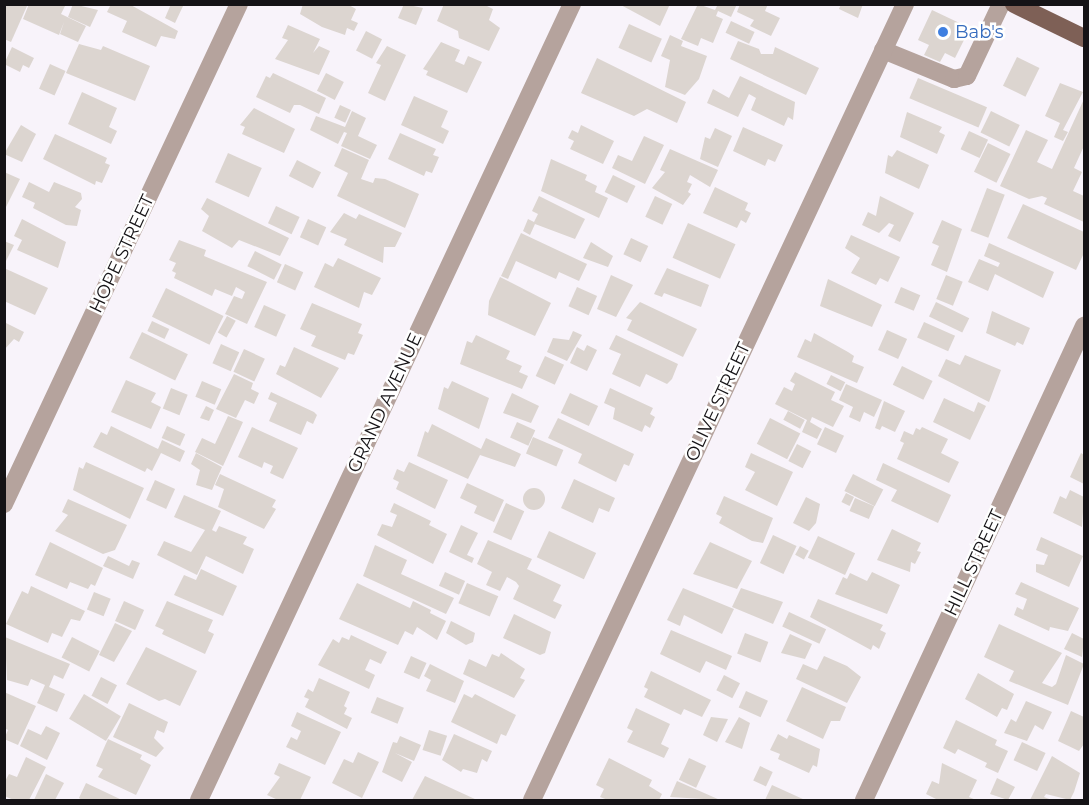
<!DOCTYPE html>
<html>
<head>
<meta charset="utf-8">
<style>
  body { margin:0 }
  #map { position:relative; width:1089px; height:805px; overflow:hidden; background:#f8f3fa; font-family:Montserrat,sans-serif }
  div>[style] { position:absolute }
  .building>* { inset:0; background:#dcd5d0; transform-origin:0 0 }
  .round { border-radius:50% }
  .minor>* { height:18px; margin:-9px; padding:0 9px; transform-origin:9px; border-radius:9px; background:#b5a39d }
  .major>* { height:18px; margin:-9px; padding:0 9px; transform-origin:9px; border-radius:9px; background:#7e6056 }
  .dots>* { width:16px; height:16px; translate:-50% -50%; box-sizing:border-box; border:3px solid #fff; border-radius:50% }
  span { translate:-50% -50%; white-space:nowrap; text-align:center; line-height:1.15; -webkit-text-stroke:5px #fff; paint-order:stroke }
  .shop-label { font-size:18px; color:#366cbe }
  .left { translate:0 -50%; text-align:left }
  .street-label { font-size:18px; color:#151316 }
  .frame { position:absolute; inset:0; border:6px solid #151316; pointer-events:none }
</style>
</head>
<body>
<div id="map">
  <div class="building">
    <i style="clip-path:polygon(4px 4px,27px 6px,11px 42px,4px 39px)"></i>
    <i style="clip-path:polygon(29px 4px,66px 4px,61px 14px,86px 26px,78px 42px,60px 34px,64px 22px,59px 35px,23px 19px)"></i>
    <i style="clip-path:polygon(73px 4px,98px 10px,90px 27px,68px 17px)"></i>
    <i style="clip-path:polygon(111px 4px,129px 4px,178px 31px,175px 39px,161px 36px,156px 47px,122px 32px,127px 21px,107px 12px)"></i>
    <i style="clip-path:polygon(171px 4px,184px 4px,175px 23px,165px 18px)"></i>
    <i style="clip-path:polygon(303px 4px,347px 4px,356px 9px,351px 20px,358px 23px,354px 31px,347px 28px,345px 35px,322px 27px,300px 14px)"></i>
    <i style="clip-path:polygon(404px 4px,423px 8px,416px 25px,398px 18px)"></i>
    <i style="clip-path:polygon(444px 4px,483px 4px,493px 9px,489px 20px,500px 28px,489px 51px,459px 38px,458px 31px,437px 21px)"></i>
    <i style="clip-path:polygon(619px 4px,670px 4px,660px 26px)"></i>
    <i style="clip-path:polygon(698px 4px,715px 10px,718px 4px,737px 4px,731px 17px,718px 11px,716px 16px,723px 19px,713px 43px,701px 38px,698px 46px,681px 39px)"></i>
    <i style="clip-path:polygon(740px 4px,768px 4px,765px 11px,780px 18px,771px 36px,750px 26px,754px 20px,737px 12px)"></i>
    <i style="clip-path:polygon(841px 4px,863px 4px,858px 18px,839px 9px)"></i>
    <i style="clip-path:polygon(932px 10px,970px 28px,955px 58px,945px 53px,940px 62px,924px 55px,929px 45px,918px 40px)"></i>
    <i style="left:731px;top:21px;width:26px;height:13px;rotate:25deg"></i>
    <i style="left:629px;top:24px;width:36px;height:26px;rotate:24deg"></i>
    <i style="clip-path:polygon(288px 25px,320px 39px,313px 53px,319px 46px,330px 51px,319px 75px,275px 59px,288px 40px,282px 38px)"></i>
    <i style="left:366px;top:31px;width:18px;height:22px;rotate:27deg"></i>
    <i style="clip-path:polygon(670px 35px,683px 41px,681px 46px,707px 56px,699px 79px,685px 95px,665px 87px,670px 60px,661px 56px)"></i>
    <i style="clip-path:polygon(738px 41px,759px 49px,761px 54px,773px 54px,775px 47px,819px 68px,806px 95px,730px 59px)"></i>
    <i style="clip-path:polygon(441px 42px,460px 50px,455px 61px,464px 65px,468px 56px,482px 62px,467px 93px,426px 75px,428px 71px,423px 69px)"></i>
    <i style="clip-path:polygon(79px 44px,101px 50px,103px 46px,150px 66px,135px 101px,66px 73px)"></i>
    <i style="clip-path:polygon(387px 46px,406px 55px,385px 101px,368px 93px,381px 65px,376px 63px)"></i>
    <i style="clip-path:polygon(12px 47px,34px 58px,29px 68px,23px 65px,20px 72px,4px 64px)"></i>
    <i style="left:1017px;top:57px;width:25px;height:32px;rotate:26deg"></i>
    <i style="clip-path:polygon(597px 58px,686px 102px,677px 123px,647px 109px,634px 116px,581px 93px)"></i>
    <i style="left:50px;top:64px;width:17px;height:27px;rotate:24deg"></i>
    <i style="clip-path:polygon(273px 73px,326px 98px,319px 114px,300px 105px,294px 105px,290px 113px,256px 97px,266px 76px,270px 78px)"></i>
    <i style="left:326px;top:73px;width:20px;height:20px;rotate:27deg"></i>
    <i style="clip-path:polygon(740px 76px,795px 102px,793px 120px,788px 117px,784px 126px,751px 110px,756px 98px,749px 94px,738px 117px,707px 103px,713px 89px,729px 98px)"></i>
    <i style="left:918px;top:78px;width:75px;height:22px;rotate:23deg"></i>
    <i style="clip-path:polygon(1060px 83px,1083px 92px,1063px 130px,1068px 132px,1063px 141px,1054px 137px,1060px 123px,1045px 116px)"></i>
    <i style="clip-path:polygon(82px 92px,117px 108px,109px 127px,117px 131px,111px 144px,68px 124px)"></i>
    <i style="clip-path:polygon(414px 96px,448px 111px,441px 127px,449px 131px,443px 144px,401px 125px)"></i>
    <i style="clip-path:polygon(1084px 99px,1084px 146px,1074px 168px,1082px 172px,1073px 191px,1084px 196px,1084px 222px,1044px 204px,1047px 198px,1042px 196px,1029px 199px,1000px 186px,1026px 130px,1048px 140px,1037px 162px,1052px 169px)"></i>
    <i style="left:340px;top:105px;width:12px;height:14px;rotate:24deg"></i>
    <i style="clip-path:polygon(254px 108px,295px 129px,284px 153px,242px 134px,245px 127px,240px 125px)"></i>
    <i style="clip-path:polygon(352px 111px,366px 118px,358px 136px,377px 145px,370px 159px,341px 146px,347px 133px,344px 132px,338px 144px,310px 130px,316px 116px,345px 127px)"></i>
    <i style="left:991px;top:111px;width:32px;height:24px;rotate:26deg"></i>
    <i style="clip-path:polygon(907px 112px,942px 127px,939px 132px,945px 135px,937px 154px,900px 137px)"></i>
    <i style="clip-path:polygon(21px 125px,36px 134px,22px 162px,4px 154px)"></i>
    <i style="clip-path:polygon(581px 125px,614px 141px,603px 164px,570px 149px,574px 141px,568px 138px,572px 130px,578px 133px)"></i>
    <i style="clip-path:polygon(743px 127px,783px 145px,775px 162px,768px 159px,765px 166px,733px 151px)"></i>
    <i style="clip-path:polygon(715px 128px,732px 136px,718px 167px,700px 159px,705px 137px,710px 139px)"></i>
    <i style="left:969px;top:131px;width:21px;height:20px;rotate:25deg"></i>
    <i style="clip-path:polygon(400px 133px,436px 149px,433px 155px,439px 157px,432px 173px,426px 171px,424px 176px,388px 159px)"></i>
    <i style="clip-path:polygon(55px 134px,107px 158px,105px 163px,110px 165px,102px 183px,96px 181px,95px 185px,43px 159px)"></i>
    <i style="clip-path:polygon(644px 136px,664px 145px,645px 184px,612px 168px,618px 155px,632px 161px)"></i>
    <i style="left:988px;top:143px;width:25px;height:32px;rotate:26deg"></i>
    <i style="clip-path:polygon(342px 148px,369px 160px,361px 179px,373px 183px,375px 178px,385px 179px,419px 194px,405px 228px,337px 196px,348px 173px,334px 166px)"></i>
    <i style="clip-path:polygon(670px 149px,718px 170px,710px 187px,690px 175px,687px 182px,692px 184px,688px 192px,691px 194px,683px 205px,652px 188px,665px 172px,660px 170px)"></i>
    <i style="clip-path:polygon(897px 150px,929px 165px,919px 189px,885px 173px,888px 155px,892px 157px)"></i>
    <i style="left:228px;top:153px;width:37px;height:32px;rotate:24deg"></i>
    <i style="clip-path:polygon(551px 159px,587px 175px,585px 180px,597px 186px,595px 192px,608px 198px,599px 218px,541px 191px)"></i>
    <i style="left:297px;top:160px;width:27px;height:18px;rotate:27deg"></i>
    <i style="clip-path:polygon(4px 172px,20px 179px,4px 211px)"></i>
    <i style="left:613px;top:175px;width:25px;height:19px;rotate:26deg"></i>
    <i style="clip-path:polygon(29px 182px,49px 192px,54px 182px,81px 193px,82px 199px,75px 207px,81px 210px,77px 226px,66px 225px,33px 208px,35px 203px,22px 197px)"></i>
    <i style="clip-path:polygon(715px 187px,748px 203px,745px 210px,751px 213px,746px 223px,741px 220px,737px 228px,703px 213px)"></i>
    <i style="left:987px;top:188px;width:19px;height:46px;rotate:21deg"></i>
    <i style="clip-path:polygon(539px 196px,585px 219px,575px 239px,535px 224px,530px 235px,523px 231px,528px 219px,534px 222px,538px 214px,532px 211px)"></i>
    <i style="left:655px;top:196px;width:19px;height:23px;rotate:25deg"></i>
    <i style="clip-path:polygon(880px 196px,914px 213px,900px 242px,888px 236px,894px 225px,889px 223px,879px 233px,862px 225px,868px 212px,876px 216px)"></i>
    <i style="clip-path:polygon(207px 198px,289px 238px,280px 256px,239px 240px,232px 248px,202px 231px,209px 216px,201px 209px)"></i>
    <i style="clip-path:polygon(1023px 204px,1084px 232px,1084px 253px,1076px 270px,1007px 238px)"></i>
    <i style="left:276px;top:206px;width:26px;height:19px;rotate:25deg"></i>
    <i style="clip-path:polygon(344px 213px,356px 219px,359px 214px,402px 233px,395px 247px,384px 247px,383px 263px,344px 245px,347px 239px,330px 232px)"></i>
    <i style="clip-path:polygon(22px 219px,66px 242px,58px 268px,17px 250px,22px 240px,14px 236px)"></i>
    <i style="left:308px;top:219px;width:20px;height:20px;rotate:24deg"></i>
    <i style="clip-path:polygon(942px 220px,962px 229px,947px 272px,931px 265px,939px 246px,932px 243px)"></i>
    <i style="left:688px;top:223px;width:52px;height:38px;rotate:24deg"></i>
    <i style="clip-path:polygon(521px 233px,587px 264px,579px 281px,559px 272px,556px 279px,516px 261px,508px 279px,501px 276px)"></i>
    <i style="clip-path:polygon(851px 235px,900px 257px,888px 282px,880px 278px,876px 285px,851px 273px,860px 258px,845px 248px)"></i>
    <i style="left:631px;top:238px;width:19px;height:18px;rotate:25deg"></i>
    <i style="clip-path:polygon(179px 240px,206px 250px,204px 256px,267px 282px,247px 324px,225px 314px,234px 296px,242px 299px,245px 292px,236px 287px,232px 296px,215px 289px,212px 296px,174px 278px,176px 273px,172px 271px,176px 263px,169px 260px)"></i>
    <i style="clip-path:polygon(4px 241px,14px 245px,4px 265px)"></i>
    <i style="clip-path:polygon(591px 242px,613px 256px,608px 267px,583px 258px)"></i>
    <i style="clip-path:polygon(989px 243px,1054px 272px,1043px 298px,995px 274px,988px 291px,968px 282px,979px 259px,998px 267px,1000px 263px,984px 256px)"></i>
    <i style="left:255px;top:251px;width:30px;height:17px;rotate:27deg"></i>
    <i style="clip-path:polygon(338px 258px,381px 278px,372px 295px,364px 292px,359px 308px,314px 287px,325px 263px,333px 267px)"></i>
    <i style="left:285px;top:264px;width:20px;height:20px;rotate:24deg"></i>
    <i style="clip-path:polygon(4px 268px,48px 288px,35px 315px,4px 301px)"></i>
    <i style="clip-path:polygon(667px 268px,709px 285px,701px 307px,664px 293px,662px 297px,654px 294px)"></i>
    <i style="clip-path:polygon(611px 275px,633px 285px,616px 317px,597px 309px)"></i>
    <i style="left:946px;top:275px;width:18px;height:26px;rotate:22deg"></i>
    <i style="clip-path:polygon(500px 277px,551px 303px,535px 336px,488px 315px,489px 301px)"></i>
    <i style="clip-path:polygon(828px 279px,882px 305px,872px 327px,820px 306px)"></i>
    <i style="left:577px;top:287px;width:22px;height:21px;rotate:24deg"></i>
    <i style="left:901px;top:287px;width:21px;height:17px;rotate:23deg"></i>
    <i style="left:166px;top:288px;width:64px;height:32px;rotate:26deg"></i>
    <i style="clip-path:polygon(640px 302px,697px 329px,683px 357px,627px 330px,632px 320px,626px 318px)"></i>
    <i style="left:936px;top:302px;width:37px;height:16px;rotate:26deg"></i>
    <i style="clip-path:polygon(312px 303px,362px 324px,358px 333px,363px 335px,354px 355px,348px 353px,345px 360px,311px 346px,316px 336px,300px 329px)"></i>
    <i style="left:264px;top:305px;width:24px;height:24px;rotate:24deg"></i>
    <i style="clip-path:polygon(992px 311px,1030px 328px,1023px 345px,1017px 342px,1015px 346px,986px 333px)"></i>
    <i style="left:227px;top:316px;width:10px;height:19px;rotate:29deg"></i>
    <i style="left:152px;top:321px;width:19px;height:11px;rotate:25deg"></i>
    <i style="clip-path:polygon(4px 322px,24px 332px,19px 342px,14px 339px,4px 350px)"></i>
    <i style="left:924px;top:322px;width:34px;height:17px;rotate:24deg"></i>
    <i style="left:887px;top:330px;width:22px;height:22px;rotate:24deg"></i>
    <i style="clip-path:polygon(573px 331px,582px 335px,567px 361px,547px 352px,553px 338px,569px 340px)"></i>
    <i style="left:142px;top:332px;width:51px;height:29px;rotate:26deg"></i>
    <i style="clip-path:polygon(814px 333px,848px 352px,854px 356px,852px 362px,864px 367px,857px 383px,797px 357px,805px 339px,811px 342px)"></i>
    <i style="clip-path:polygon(476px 335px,510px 351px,506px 359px,522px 366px,519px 372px,528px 376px,522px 389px,460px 364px,467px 341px,472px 343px)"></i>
    <i style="clip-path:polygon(616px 335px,678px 364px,672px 379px,667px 384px,646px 374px,640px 387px,612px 374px,621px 354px,609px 349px)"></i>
    <i style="left:221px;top:344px;width:20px;height:21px;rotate:24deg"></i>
    <i style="clip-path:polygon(587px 345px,597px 350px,587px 371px,570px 363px,577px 347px,584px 351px)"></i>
    <i style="clip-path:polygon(294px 347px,339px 368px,321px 398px,276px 374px,280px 365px,285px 367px)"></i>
    <i style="left:244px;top:349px;width:23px;height:25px;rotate:25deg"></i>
    <i style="clip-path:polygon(965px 355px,1001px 370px,989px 402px,938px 376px,946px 359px,960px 365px)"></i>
    <i style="left:545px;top:356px;width:21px;height:22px;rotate:25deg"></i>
    <i style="left:902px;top:366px;width:34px;height:21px;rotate:26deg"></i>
    <i style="clip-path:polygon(795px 372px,835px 392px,831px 400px,844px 406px,833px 427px,812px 417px,810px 422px,822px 429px,817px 439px,802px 432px,807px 420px,775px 404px,784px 387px,792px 391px,795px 384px,790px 381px)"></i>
    <i style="clip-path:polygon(234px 374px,253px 383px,251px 389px,259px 393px,254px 404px,245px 400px,236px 418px,216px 409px)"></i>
    <i style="left:831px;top:375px;width:16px;height:10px;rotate:27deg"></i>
    <i style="clip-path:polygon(126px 380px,156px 393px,151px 402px,161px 407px,151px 429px,111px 412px)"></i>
    <i style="left:202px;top:381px;width:21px;height:17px;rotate:23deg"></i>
    <i style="clip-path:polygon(452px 381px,489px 398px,479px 429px,438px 409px,444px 387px,448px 389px)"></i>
    <i style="clip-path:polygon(846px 384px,882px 400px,874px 417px,864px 412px,860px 422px,849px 417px,853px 407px,839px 400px)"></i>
    <i style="left:171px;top:388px;width:18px;height:22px;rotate:22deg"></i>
    <i style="clip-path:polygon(610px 388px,653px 408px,650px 414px,655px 417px,650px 428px,645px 425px,642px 432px,613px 419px,615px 408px,604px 403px)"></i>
    <i style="clip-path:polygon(271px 392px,314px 412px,317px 415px,313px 424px,307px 421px,301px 435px,269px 421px,277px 403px,268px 399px)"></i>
    <i style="clip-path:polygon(512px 393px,539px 406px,531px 423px,503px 413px)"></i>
    <i style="left:570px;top:393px;width:31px;height:22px;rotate:25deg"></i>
    <i style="clip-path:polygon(944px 398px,974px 412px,978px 402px,986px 406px,970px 440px,933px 422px)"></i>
    <i style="clip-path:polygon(884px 401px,905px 411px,895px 432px,882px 426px,880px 430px,875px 428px)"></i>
    <i style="clip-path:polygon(206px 406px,214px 410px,209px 421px,200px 418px)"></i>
    <i style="left:788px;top:411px;width:19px;height:10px;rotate:28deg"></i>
    <i style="clip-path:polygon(228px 416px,243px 422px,223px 466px,195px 452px,202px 438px,215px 444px)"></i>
    <i style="clip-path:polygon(558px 418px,634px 454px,629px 466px,624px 464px,616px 482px,578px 463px,582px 454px,548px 438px)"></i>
    <i style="left:770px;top:418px;width:34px;height:29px;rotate:27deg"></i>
    <i style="left:517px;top:422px;width:20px;height:17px;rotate:24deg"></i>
    <i style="clip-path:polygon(432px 424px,481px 449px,486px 438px,521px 454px,515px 467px,480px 455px,468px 479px,417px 456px,425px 431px,428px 433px)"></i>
    <i style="clip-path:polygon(111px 426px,158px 449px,162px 440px,185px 451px,180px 462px,161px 453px,152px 471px,147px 468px,145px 472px,93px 447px,101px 432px,107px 435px)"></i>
    <i style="left:167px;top:426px;width:20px;height:13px;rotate:24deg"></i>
    <i style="clip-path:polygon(252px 427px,298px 448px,283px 479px,270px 473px,273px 466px,264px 462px,262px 468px,238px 457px)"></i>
    <i style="left:825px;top:427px;width:21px;height:19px;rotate:25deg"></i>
    <i style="clip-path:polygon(922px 427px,948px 439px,941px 453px,959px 462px,949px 483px,897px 459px,904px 443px,900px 441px,904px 431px,913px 435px,916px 428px,920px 430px)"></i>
    <i style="left:533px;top:437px;width:33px;height:18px;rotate:23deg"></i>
    <i style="left:797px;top:444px;width:16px;height:19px;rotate:27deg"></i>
    <i style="clip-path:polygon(196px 453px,222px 467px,212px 490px,196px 485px,200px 470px,191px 464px)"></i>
    <i style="clip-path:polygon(751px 453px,793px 472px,777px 506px,745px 490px,755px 472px,745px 467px)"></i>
    <i style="clip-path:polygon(1081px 453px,1084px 455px,1084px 484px,1070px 477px)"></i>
    <i style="clip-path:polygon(86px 462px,144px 488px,130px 519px,73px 490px,79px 467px,83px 469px)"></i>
    <i style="clip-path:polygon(409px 462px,448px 480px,435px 509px,396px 489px,399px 482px,393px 479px,397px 469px,404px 472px)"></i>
    <i style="clip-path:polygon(883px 463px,951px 495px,938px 523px,891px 501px,897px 490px,876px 480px)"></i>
    <i style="clip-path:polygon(220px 474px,276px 500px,272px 507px,276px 509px,264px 529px,218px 507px,224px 489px,215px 485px)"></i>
    <i style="left:853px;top:474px;width:34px;height:19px;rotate:27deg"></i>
    <i style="clip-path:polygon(574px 479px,615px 498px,609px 512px,599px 508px,593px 523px,561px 508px)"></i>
    <i style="left:155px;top:480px;width:22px;height:22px;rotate:24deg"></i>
    <i style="clip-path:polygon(467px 483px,504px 500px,494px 522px,474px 513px,477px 506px,460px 498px)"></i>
    <i class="round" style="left:523px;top:488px;width:22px;height:22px"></i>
    <i style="clip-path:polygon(1070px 490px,1084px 497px,1082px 527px,1053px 513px,1060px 496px,1066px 499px)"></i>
    <i style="left:846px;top:493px;width:9px;height:10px;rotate:27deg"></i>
    <i style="clip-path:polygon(184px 495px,221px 511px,212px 530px,216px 532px,219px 526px,247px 537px,243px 544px,254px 549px,243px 574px,206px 556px,197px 575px,157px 555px,164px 541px,191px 552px,205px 530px,174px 517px)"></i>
    <i style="clip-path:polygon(724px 496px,773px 518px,763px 543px,752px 541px,719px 523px,722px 517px,716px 514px)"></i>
    <i style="clip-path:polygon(806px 497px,820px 504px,816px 523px,809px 531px,793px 523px)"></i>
    <i style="left:855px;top:498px;width:21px;height:14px;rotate:23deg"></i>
    <i style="clip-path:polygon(68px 499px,127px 525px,115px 550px,103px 554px,55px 531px,68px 515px,62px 512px)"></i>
    <i style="clip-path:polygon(394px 503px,431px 521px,429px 525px,447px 534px,433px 564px,377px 535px,382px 524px,392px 527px,397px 515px,390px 512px)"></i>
    <i style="left:506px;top:503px;width:20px;height:32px;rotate:24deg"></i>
    <i style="clip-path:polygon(461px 525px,478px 533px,467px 555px,474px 558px,472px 563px,449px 552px)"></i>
    <i style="clip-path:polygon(892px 529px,921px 543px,917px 551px,921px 552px,915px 564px,911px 562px,910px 572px,877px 560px)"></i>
    <i style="left:549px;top:531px;width:52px;height:29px;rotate:25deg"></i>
    <i style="left:773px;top:535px;width:26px;height:31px;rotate:25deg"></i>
    <i style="left:818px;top:536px;width:41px;height:24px;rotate:25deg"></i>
    <i style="clip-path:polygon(1041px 537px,1083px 556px,1069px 587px,1036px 572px,1036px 564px,1044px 565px,1048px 555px,1036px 550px)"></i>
    <i style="clip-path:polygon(488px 540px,532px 559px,527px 569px,561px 585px,553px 601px,562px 605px,555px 619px,513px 599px,519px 586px,516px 582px,507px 577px,500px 591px,486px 585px,492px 572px,477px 564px)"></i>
    <i style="clip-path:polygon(50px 542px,103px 568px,95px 586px,91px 584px,88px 589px,70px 582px,67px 589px,35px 575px)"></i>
    <i style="clip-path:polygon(710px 542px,752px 561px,737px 589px,693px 574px)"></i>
    <i style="clip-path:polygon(375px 545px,407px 560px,401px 574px,454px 598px,446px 614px,363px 576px)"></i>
    <i style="left:800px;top:546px;width:10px;height:10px;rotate:29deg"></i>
    <i style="clip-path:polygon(108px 556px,129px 566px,132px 560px,140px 563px,133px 579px,103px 566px)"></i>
    <i style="clip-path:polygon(201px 569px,237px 586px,223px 616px,174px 595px,184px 575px,196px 580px)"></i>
    <i style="left:445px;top:572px;width:22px;height:15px;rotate:24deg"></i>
    <i style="clip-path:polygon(872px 572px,900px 585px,887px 614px,835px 594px,843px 577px,847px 579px,850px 573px,867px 581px)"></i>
    <i style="clip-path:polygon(1021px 582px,1079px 608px,1068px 631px,1050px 627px,1049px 631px,1014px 615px,1017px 607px,1023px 610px,1027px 599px,1015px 594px)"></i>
    <i style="clip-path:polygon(357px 583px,410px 608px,413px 601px,431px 610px,430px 613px,446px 621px,437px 640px,417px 627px,413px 635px,405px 631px,398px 645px,339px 619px)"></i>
    <i style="left:467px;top:583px;width:34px;height:22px;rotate:23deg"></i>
    <i style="clip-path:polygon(31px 586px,85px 611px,80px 621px,71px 619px,62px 637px,52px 633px,48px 643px,6px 624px,22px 591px,28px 594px)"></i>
    <i style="clip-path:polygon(683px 588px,734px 609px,722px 634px,684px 615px,680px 626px,667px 620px)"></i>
    <i style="clip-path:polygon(741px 588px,783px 602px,773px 624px,732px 607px)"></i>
    <i style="left:94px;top:592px;width:18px;height:19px;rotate:22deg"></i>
    <i style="clip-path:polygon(818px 599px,883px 625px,880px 630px,886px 633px,879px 649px,873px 645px,871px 650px,810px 617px)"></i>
    <i style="left:124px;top:601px;width:22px;height:22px;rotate:24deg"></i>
    <i style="clip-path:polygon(167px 601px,213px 620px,208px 631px,214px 634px,205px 654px,162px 634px,164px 630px,155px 626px)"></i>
    <i style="left:789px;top:612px;width:41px;height:16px;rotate:25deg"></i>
    <i style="clip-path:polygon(514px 614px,551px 632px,545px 653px,540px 655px,503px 638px)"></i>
    <i style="clip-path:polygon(451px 621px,475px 633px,473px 642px,466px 645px,446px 633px)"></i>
    <i style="clip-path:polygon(115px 623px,132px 631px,114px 662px,99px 655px)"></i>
    <i style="clip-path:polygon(999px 624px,1062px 653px,1042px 683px,1052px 687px,1056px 684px,1066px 655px,1084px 664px,1068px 705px,1009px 681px,1014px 671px,984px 657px)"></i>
    <i style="clip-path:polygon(671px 630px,732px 656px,726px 670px,706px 661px,700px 673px,660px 654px)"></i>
    <i style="left:745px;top:633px;width:25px;height:22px;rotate:21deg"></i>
    <i style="clip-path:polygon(1072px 633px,1084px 639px,1082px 657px,1064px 649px)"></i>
    <i style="clip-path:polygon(790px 634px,812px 644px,805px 659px,781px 653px)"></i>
    <i style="clip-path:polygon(351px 635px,387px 652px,381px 664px,370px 659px,365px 670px,375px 675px,369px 689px,318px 665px,333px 639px,339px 643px,342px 637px,349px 640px)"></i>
    <i style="clip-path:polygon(5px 637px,70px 664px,63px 679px,54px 675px,49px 687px,65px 694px,57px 712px,37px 703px,45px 685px,31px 679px,28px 686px,7px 680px)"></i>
    <i style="left:72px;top:637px;width:31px;height:23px;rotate:27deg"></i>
    <i style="clip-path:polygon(146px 647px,197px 671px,180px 706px,165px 699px,159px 701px,126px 684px)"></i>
    <i style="clip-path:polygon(501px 653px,525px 669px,520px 678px,525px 680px,514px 698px,463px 674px,469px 659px,486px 667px,492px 654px,499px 657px)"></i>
    <i style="left:411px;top:656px;width:17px;height:18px;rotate:24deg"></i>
    <i style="clip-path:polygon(824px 656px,847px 666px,861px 677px,847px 703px,796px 679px,803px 664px,817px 670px)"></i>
    <i style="clip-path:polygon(430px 664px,464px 681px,455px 703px,426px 691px,431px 680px,424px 676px)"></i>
    <i style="clip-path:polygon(651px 671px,711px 700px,702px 717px,684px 709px,681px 715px,644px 697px,648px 689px,644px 687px)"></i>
    <i style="clip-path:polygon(978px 673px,1014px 694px,1007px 710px,1002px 708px,997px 717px,965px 699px)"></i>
    <i style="left:724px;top:675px;width:18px;height:17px;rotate:27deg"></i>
    <i style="left:101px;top:677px;width:18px;height:21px;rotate:27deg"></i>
    <i style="clip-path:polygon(319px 678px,350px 692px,344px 706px,347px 708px,344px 714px,352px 718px,347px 729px,305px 707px,309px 699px,304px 697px,308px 689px,313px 692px)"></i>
    <i style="clip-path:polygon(802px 687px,846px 707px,840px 721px,831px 721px,823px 739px,786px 721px)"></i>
    <i style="left:746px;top:691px;width:24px;height:18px;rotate:24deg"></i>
    <i style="clip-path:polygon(4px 692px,36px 706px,18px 745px,4px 739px,8px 730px,4px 728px)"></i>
    <i style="left:84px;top:694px;width:43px;height:29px;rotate:31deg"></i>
    <i style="clip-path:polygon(464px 694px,472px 698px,475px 694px,516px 715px,506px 736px,501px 734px,497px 744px,451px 722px)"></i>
    <i style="left:377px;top:697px;width:29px;height:17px;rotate:22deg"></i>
    <i style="clip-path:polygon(1026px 701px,1052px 712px,1043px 730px,1035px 725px,1027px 741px,1004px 733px,1011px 719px,1016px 722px)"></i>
    <i style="clip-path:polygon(129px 703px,168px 722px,164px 733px,157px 730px,154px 738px,164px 748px,156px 757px,113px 737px)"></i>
    <i style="clip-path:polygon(636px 708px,670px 724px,661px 744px,669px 748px,664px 758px,627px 742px,633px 731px,627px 728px)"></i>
    <i style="clip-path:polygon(1071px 711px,1084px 717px,1084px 744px,1079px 751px,1058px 741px)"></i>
    <i style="clip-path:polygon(297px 712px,341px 732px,325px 765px,286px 747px,291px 737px,297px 740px,301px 731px,291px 726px)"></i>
    <i style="clip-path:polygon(711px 717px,728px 719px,717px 742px,703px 735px)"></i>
    <i style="clip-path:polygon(739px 717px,750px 723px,742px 749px,725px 742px)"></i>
    <i style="clip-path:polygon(956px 720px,997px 740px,995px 745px,1008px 751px,998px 773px,985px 767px,987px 763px,958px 749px,955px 754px,943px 748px)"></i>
    <i style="clip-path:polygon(46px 726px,60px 733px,47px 760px,20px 746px,28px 729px,41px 735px)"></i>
    <i style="left:429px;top:730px;width:19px;height:21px;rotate:18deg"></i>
    <i style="clip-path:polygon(454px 734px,492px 751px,487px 762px,482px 759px,477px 773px,463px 769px,461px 772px,442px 760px)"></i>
    <i style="clip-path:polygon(778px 734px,787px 739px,789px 735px,820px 749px,817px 767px,813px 765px,809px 773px,778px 759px,780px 754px,770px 750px)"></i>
    <i style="clip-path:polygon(400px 736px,421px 745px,414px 761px,395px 753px,412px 762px,402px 782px,382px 772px,393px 742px,397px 743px)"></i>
    <i style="clip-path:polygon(108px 739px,142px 755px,140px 759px,151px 765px,136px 795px,98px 777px,103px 769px,96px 766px)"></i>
    <i style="left:1022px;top:742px;width:26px;height:20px;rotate:25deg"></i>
    <i style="clip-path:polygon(358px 752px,379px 762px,362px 798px,332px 783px,344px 759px,353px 763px)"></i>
    <i style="clip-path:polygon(1052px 756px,1080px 773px,1074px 792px,1070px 800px,1046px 794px,1044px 797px,1052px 800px,1030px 800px)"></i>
    <i style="clip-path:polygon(26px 757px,46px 767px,29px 800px,14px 800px,4px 796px,4px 783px,9px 774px,17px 777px)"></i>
    <i style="clip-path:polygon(609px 758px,652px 780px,649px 786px,662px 794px,659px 800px,608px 800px,600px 797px,604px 789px,596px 785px)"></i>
    <i style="left:689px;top:758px;width:19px;height:24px;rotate:25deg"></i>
    <i style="clip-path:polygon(279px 763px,311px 777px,300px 800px,278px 800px,267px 795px,280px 777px,274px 774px)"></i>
    <i style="clip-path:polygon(942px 763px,977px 780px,969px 797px,976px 800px,938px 800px,926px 794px,932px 781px,939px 784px)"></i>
    <i style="left:760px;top:766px;width:14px;height:16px;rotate:25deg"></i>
    <i style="clip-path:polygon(46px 774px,64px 783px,55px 800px,34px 800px)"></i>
    <i style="clip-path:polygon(425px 776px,477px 800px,412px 800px)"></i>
    <i style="clip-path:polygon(997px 778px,1015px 787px,1008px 800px,990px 794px)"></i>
    <i style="clip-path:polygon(677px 781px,720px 800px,670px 797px)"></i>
    <i style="clip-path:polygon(86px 783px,122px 800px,82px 800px,79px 798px)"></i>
    <i style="clip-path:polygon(772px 785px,805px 800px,765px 800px)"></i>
  </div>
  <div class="minor">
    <i style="left:883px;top:50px;width:77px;rotate:22.2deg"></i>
    <i style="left:954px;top:79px;width:13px;rotate:-13deg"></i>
    <i style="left:967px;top:76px;width:80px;rotate:-64.7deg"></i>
    <i style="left:4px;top:504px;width:552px;rotate:-64.83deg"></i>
    <i style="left:199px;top:800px;width:879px;rotate:-64.89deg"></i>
    <i style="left:532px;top:800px;width:879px;rotate:-64.89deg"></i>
    <i style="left:864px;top:800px;width:523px;rotate:-65.1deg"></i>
  </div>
  <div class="major">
    <i style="left:1014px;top:4px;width:78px;rotate:25.9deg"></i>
  </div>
  <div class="dots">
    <i style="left:943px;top:32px;background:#3f7fe0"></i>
  </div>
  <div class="shop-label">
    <span class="left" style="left:955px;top:32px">Bab's</span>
  </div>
  <div class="street-label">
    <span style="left:122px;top:254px;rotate:-65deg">HOPE STREET</span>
    <span style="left:718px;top:402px;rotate:-65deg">OLIVE STREET</span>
    <span style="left:385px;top:403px;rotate:-65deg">GRAND AVENUE</span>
    <span style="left:974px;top:563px;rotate:-65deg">HILL STREET</span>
  </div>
  <div class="frame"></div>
</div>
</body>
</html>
